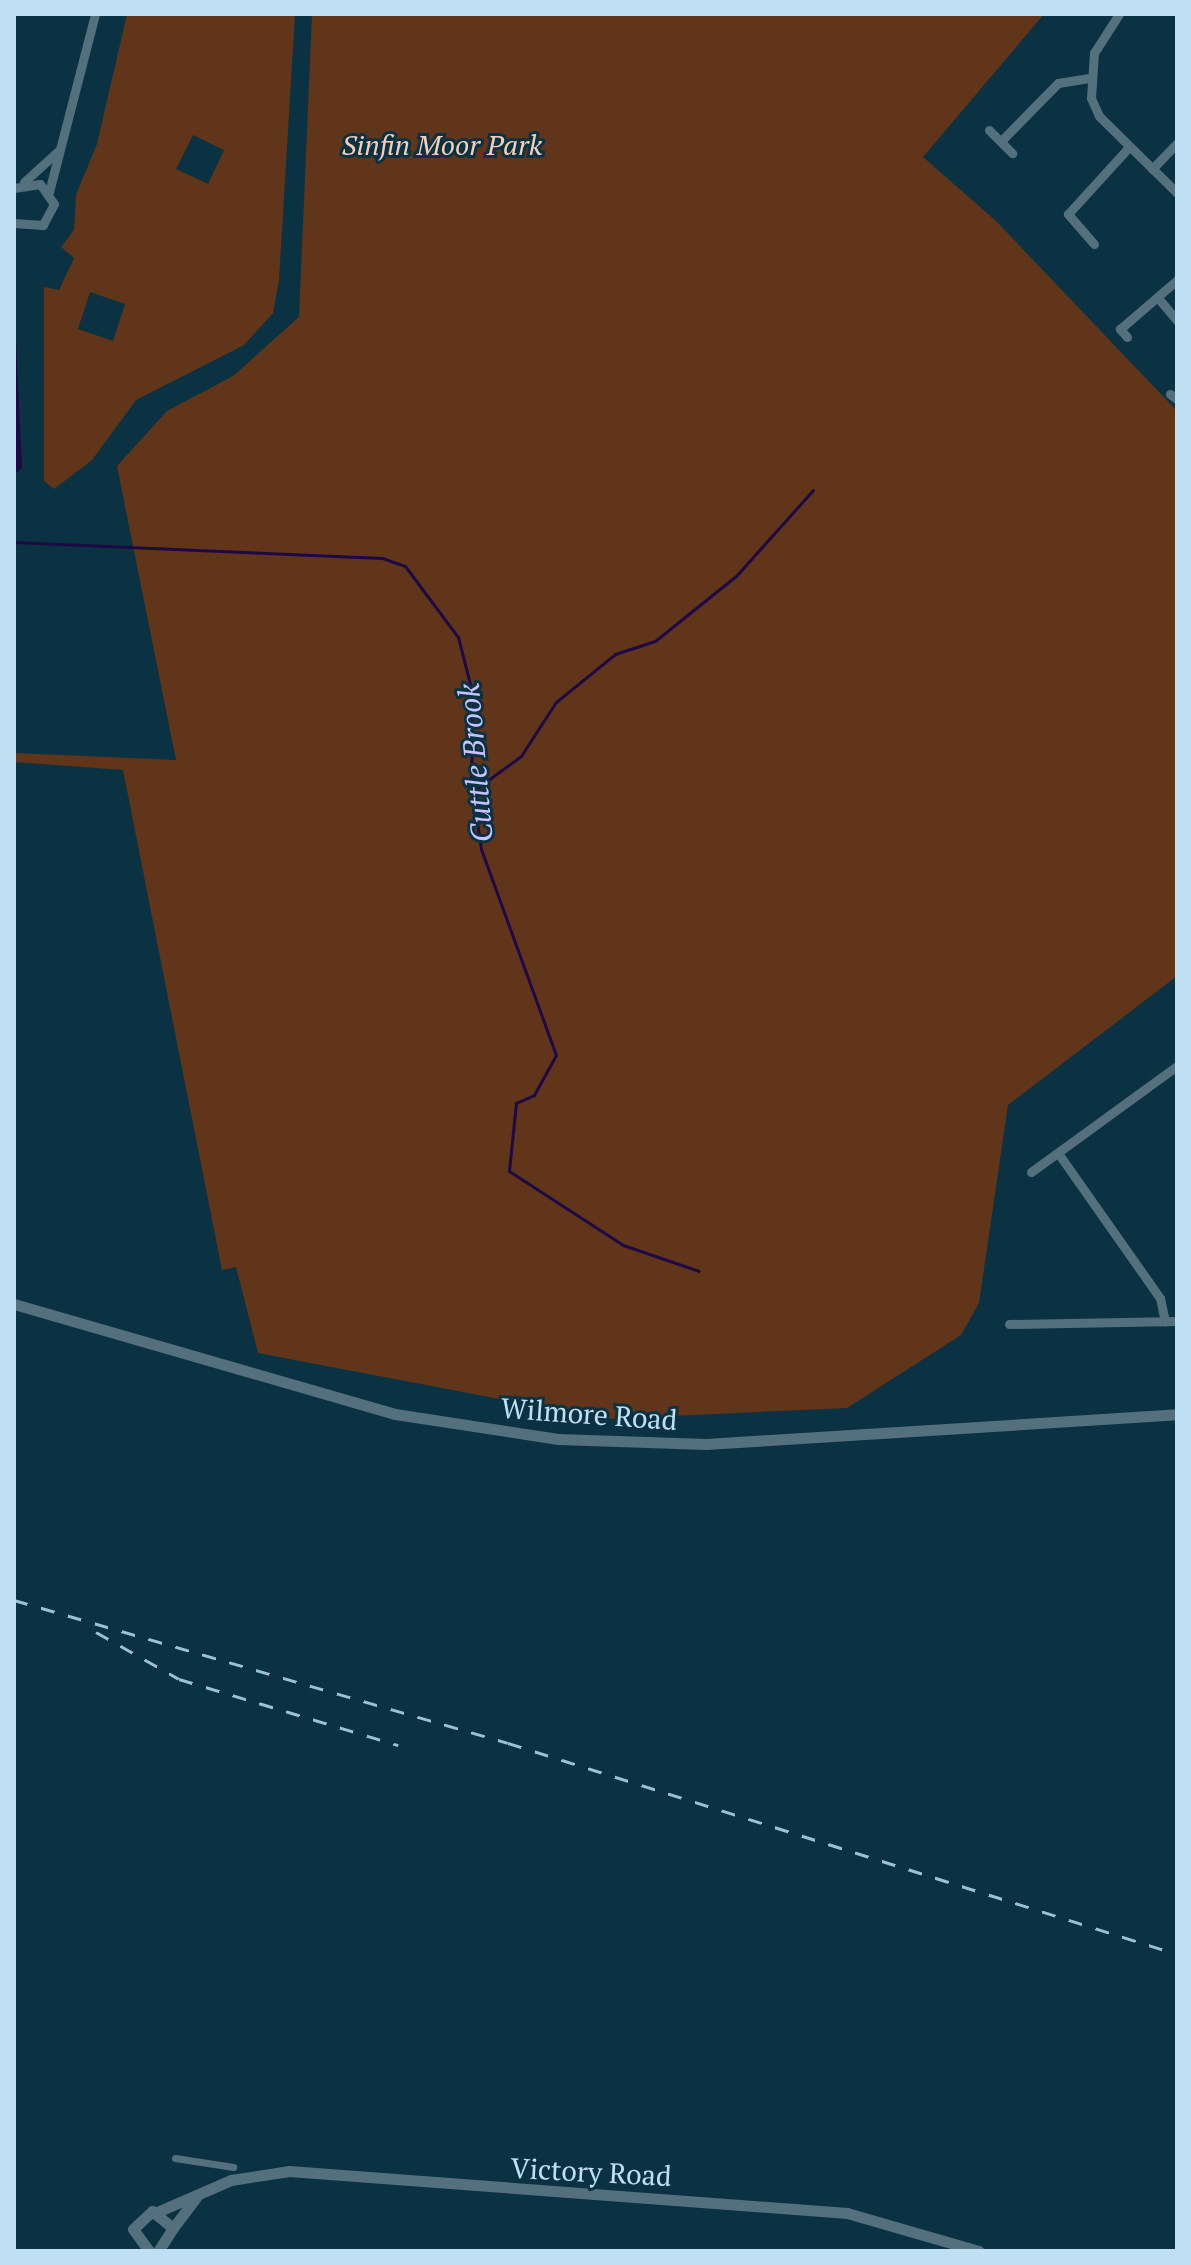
<!DOCTYPE html>
<html>
<head>
<meta charset="utf-8">
<style>
  body { margin:0 }
  #map { position:relative; width:1191px; height:2265px; overflow:hidden; background:#0b3242; font-family:"PT Serif",serif }
  div>[style] { position:absolute }
  .green>* { inset:0; background:#613519 }
  .water>* { inset:0; background:#1e0947 }
  .stream>* { height:3px; margin:-1.5px; padding:0 1.5px; transform-origin:1.5px; border-radius:1.5px; background:#1e0947 }
  .pedestrian>* { height:7px; margin:-3.5px; padding:0 3.5px; transform-origin:3.5px; border-radius:3.5px; background:#546f7d }
  .minor>* { height:9px; margin:-4.5px; padding:0 4.5px; transform-origin:4.5px; border-radius:4.5px; background:#546f7d }
  .tertiary>* { height:11px; margin:-5.5px; padding:0 5.5px; transform-origin:5.5px; border-radius:5.5px; background:#546f7d }
  .rail>* { height:3px; margin-top:-1.5px; transform-origin:0; background:repeating-linear-gradient(90deg,#9dc0d2 0 14px,transparent 0 28px) }
  span { translate:-50% -50%; white-space:nowrap; text-align:center; line-height:1.15; -webkit-text-stroke:6px #0b3242; paint-order:stroke }
  .park-label { font-size:28px; color:#f6ceb8; font-style:italic }
  .street-label { font-size:28px; color:#bee0f2 }
  .water-label { font-size:30px; color:#c8c1fb; font-style:italic }
  .frame { position:absolute; inset:0; border:16px solid #bee0f2; pointer-events:none }
</style>
</head>
<body>
<div id="map">
  <div class="green">
    <i style="clip-path:polygon(evenodd,127px 14px,295px 14px,279px 280px,273px 313px,244px 345px,136px 400px,92px 460px,54px 489px,44px 481px,44px 287px,59px 290px,74px 258px,61px 247px,74px 230px,76px 195px,97px 144px,127px 14px,193px 135px,224px 150px,208px 184px,176px 169px,193px 135px,127px 14px,90px 292px,125px 304px,113px 341px,78px 329px,90px 292px)"></i>
    <i style="clip-path:polygon(312px 14px,1044px 14px,923px 157px,996px 221px,1177px 411px,1177px 976px,1008px 1105px,979px 1303px,961px 1335px,847px 1408px,604px 1419px,258px 1353px,236px 1267px,222px 1270px,123px 770px,14px 762px,14px 753px,176px 760px,117px 466px,167px 411px,233px 376px,299px 317px)"></i>
  </div>
  <div class="water">
    <i style="clip-path:polygon(14px 299px,22px 468px,14px 475px)"></i>
  </div>
  <div class="stream">
    <i style="left:14px;top:542px;width:368px;rotate:2.5deg"></i>
    <i style="left:382px;top:558px;width:24px;rotate:19deg"></i>
    <i style="left:405px;top:566px;width:89px;rotate:53.3deg"></i>
    <i style="left:458px;top:637px;width:61px;rotate:75.7deg"></i>
    <i style="left:473px;top:696px;width:83px;rotate:91.4deg"></i>
    <i style="left:471px;top:779px;width:71px;rotate:81.9deg"></i>
    <i style="left:481px;top:849px;width:219px;rotate:70deg"></i>
    <i style="left:556px;top:1055px;width:46px;rotate:118.8deg"></i>
    <i style="left:534px;top:1095px;width:20px;rotate:156deg"></i>
    <i style="left:516px;top:1103px;width:68px;rotate:95.9deg"></i>
    <i style="left:509px;top:1171px;width:136px;rotate:33deg"></i>
    <i style="left:623px;top:1245px;width:80px;rotate:18.9deg"></i>
    <i style="left:473px;top:791px;width:59px;rotate:-36.1deg"></i>
    <i style="left:521px;top:756px;width:64px;rotate:-57.1deg"></i>
    <i style="left:556px;top:702px;width:76px;rotate:-39.1deg"></i>
    <i style="left:615px;top:654px;width:42px;rotate:-18deg"></i>
    <i style="left:655px;top:641px;width:105px;rotate:-38.8deg"></i>
    <i style="left:737px;top:575px;width:114px;rotate:-48.2deg"></i>
  </div>
  <div class="pedestrian">
    <i style="left:175px;top:2158px;width:59px;rotate:8.8deg"></i>
  </div>
  <div class="minor">
    <i style="left:1119px;top:14px;width:46px;rotate:122.7deg"></i>
    <i style="left:1094px;top:53px;width:45px;rotate:93.8deg"></i>
    <i style="left:1091px;top:98px;width:20px;rotate:66deg"></i>
    <i style="left:1099px;top:116px;width:110px;rotate:44.6deg"></i>
    <i style="left:989px;top:130px;width:33px;rotate:45deg"></i>
    <i style="left:1001px;top:141px;width:81px;rotate:-45.5deg"></i>
    <i style="left:1058px;top:83px;width:30px;rotate:-9deg"></i>
    <i style="left:1152px;top:169px;width:36px;rotate:-46deg"></i>
    <i style="left:24px;top:182px;width:45px;rotate:-42.3deg"></i>
    <i style="left:14px;top:188px;width:26px;rotate:-9deg"></i>
    <i style="left:40px;top:184px;width:24px;rotate:55deg"></i>
    <i style="left:54px;top:204px;width:24px;rotate:118deg"></i>
    <i style="left:43px;top:225px;width:29px;rotate:-176deg"></i>
    <i style="left:49px;top:192px;width:184px;rotate:-75.5deg"></i>
    <i style="left:1094px;top:244px;width:40px;rotate:-131deg"></i>
    <i style="left:1068px;top:214px;width:91px;rotate:-47.7deg"></i>
    <i style="left:1158px;top:298px;width:30px;rotate:50deg"></i>
    <i style="left:1127px;top:337px;width:11px;rotate:-131deg"></i>
    <i style="left:1120px;top:329px;width:75px;rotate:-40.7deg"></i>
    <i style="left:1170px;top:394px;width:9px;rotate:36deg"></i>
    <i style="left:1058px;top:1153px;width:177px;rotate:54.9deg"></i>
    <i style="left:1160px;top:1298px;width:24px;rotate:78deg"></i>
    <i style="left:1031px;top:1172px;width:180px;rotate:-36deg"></i>
    <i style="left:1009px;top:1324px;width:168px;rotate:-1deg"></i>
  </div>
  <div class="tertiary">
    <i style="left:14px;top:1304px;width:397px;rotate:16.1deg"></i>
    <i style="left:395px;top:1414px;width:165px;rotate:8.7deg"></i>
    <i style="left:558px;top:1439px;width:148px;rotate:1.9deg"></i>
    <i style="left:706px;top:1444px;width:472px;rotate:-3.6deg"></i>
    <i style="left:157px;top:2212px;width:81px;rotate:-23.4deg"></i>
    <i style="left:231px;top:2180px;width:59px;rotate:-8.8deg"></i>
    <i style="left:289px;top:2171px;width:560px;rotate:4.3deg"></i>
    <i style="left:847px;top:2213px;width:137px;rotate:16.1deg"></i>
    <i style="left:173px;top:2228px;width:41px;rotate:-52.9deg"></i>
    <i style="left:149px;top:2251px;width:27px;rotate:-126deg"></i>
    <i style="left:133px;top:2229px;width:26px;rotate:-43deg"></i>
    <i style="left:152px;top:2211px;width:27px;rotate:39deg"></i>
    <i style="left:173px;top:2228px;width:27px;rotate:123deg"></i>
  </div>
  <div class="rail">
    <i style="left:14px;top:1600px;width:514px;rotate:16.14deg"></i>
    <i style="left:508px;top:1743px;width:701px;rotate:17.51deg"></i>
    <i style="left:96px;top:1632px;width:95px;rotate:29.5deg"></i>
    <i style="left:179px;top:1679px;width:229px;rotate:16.8deg"></i>
  </div>
  <div class="park-label">
    <span style="left:442px;top:145px">Sinfin Moor Park</span>
  </div>
  <div class="street-label">
    <span style="left:589px;top:1414px;rotate:4deg">Wilmore Road</span>
    <span style="left:591px;top:2172px;rotate:3deg">Victory Road</span>
  </div>
  <div class="water-label">
    <span style="left:475px;top:763px;rotate:-95deg">Cuttle Brook</span>
  </div>
  <div class="frame"></div>
</div>
</body>
</html>
